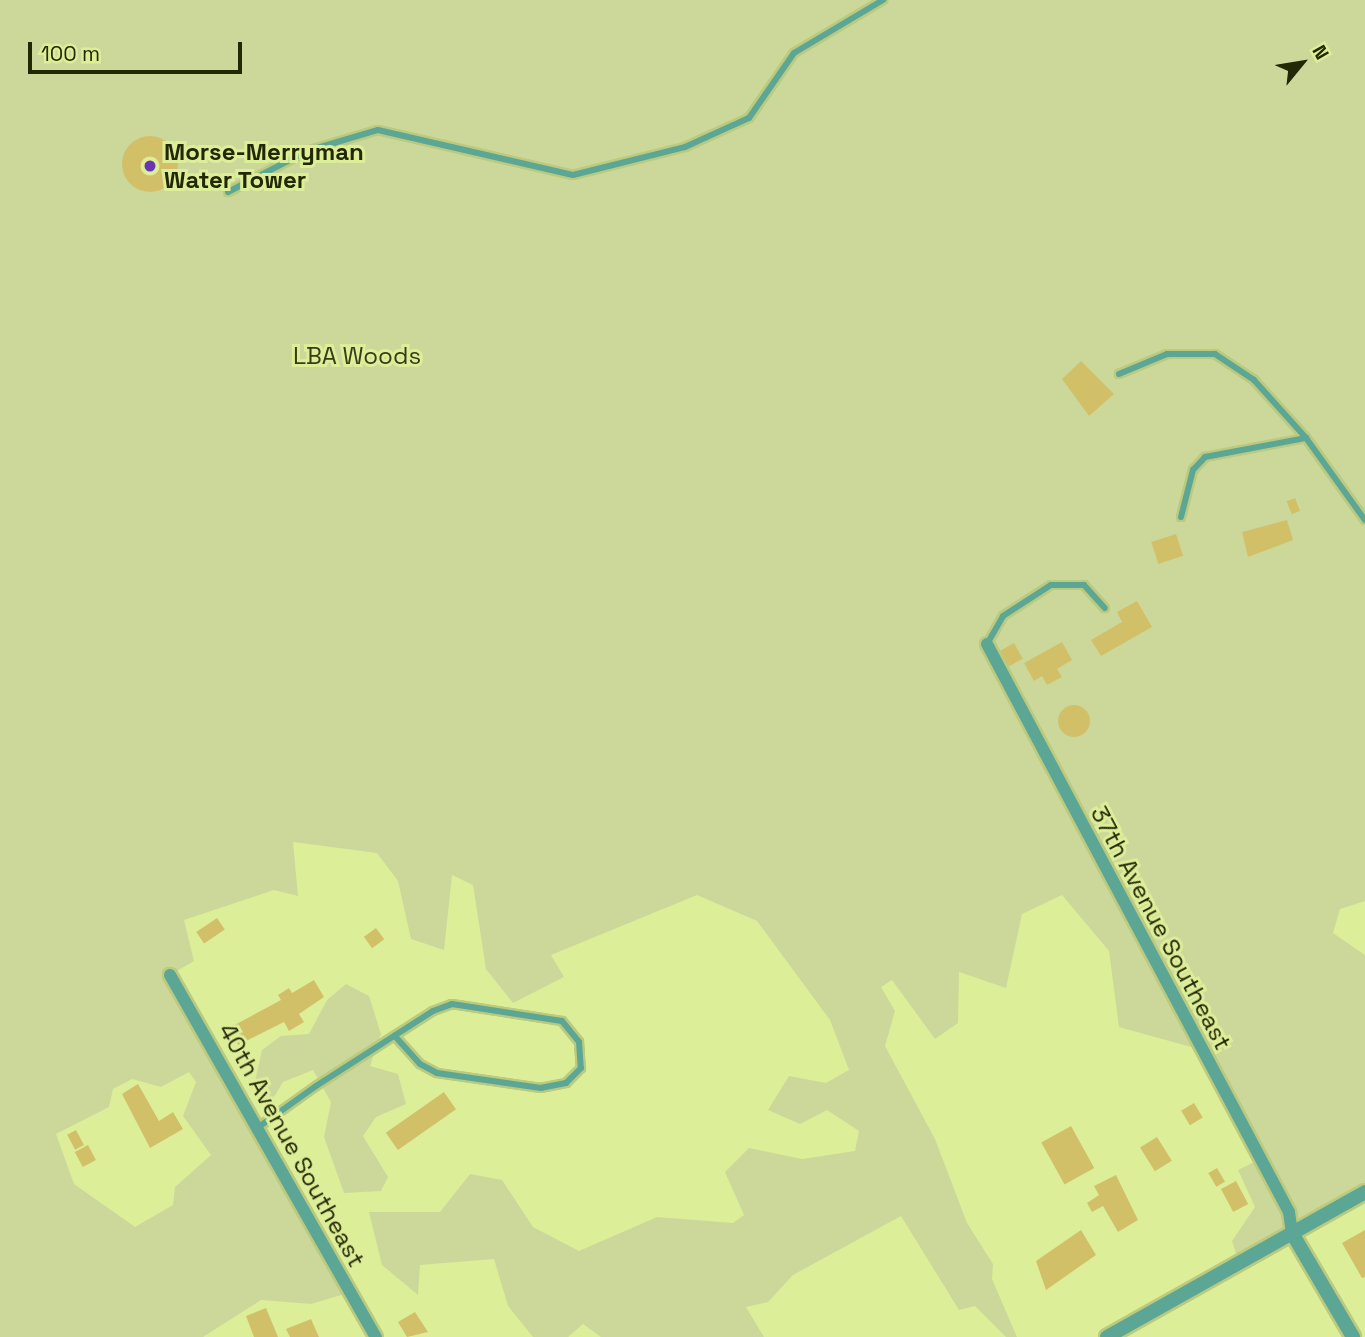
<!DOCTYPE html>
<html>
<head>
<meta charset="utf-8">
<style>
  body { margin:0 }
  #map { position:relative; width:1365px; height:1337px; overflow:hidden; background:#de9; font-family:"Space Grotesk",sans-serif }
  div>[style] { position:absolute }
  .green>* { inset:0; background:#cbd89a }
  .building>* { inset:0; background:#d2c069; transform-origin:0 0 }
  .round { border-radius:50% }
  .roads { filter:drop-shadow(2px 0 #bbca7e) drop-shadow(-2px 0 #bbca7e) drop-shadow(0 2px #bbca7e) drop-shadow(0 -2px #bbca7e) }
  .service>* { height:6px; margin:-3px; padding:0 3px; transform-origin:3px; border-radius:3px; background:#5ba695 }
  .minor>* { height:12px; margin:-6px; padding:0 6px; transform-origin:6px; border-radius:6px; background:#5ba695 }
  .tertiary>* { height:14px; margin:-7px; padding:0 7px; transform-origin:7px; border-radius:7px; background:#5ba695 }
  .dots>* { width:19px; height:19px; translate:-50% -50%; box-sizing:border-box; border:4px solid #de9; border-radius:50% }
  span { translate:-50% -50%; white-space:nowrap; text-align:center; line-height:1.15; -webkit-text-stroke:6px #de9; paint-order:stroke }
  .poi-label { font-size:24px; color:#222704; font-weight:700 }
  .left { translate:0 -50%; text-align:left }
  .park-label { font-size:24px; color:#353c17 }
  .street-label { font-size:24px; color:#222704 }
  .north { position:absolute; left:1267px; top:28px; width:70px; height:70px; -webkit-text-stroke:5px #de9; paint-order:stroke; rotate:60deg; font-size:19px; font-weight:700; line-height:28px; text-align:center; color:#222704 }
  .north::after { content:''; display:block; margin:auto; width:24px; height:32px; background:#222704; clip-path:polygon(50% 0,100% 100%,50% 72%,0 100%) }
  .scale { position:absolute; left:28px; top:42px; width:214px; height:32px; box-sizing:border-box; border:4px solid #222704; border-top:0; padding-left:9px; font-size:21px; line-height:24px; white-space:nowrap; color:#222704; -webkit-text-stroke:5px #de9; paint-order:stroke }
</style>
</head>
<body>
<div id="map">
  <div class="green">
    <i style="clip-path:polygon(evenodd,0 0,1365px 0,1365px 901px,1340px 909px,1333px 933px,1365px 955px,1365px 1192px,1239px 1263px,1232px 1241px,1255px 1207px,1238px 1170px,1260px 1159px,1202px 1050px,1119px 1027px,1109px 951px,1062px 895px,1022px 914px,1006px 988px,959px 972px,958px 1023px,935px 1039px,892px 980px,881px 987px,895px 1011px,885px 1046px,935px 1139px,967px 1223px,993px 1264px,992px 1279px,1017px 1337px,1006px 1337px,975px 1306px,959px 1310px,901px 1216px,793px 1275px,768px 1302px,746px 1307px,764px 1337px,601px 1337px,583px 1324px,568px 1337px,533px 1337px,508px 1306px,494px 1259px,420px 1265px,418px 1295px,382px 1265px,369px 1212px,440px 1212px,470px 1174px,502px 1180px,533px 1227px,579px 1251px,657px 1217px,733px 1223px,744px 1215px,725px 1172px,749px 1148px,802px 1159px,855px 1151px,859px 1131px,827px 1110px,800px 1124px,768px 1110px,789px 1076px,826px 1083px,849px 1070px,830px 1020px,757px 921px,697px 895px,551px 955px,564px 977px,513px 1003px,486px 969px,473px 885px,452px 875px,444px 950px,411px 939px,398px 881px,377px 853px,293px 842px,298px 896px,274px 890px,184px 920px,194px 961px,170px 975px,351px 1292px,311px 1304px,261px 1300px,203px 1337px,0 1337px,0 0,189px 1072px,196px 1082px,183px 1116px,211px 1155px,175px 1187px,173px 1205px,135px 1227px,74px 1184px,56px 1134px,109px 1107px,113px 1089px,132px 1079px,161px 1087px,189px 1072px)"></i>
    <i style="clip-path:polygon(346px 984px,369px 996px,381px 1034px,370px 1066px,398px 1074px,406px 1104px,376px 1117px,363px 1136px,388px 1177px,381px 1191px,344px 1193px,324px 1137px,331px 1102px,313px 1070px,283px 1082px,269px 1105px,254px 1086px,262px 1050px,281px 1036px,309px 1034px,327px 1000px)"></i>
  </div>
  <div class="building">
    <i class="round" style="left:122px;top:136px;width:56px;height:56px"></i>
    <i style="clip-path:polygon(1081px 361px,1114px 394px,1089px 416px,1062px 379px)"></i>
    <i style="left:1295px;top:498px;width:14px;height:9px;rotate:69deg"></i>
    <i style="clip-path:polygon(1287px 520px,1293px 540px,1248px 557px,1242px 532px)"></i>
    <i style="left:1176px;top:534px;width:23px;height:26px;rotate:72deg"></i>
    <i style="clip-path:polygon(1137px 601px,1152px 627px,1101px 656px,1091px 640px,1122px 622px,1117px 612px)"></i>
    <i style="clip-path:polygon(1062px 642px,1072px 660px,1057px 669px,1062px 677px,1047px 685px,1042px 676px,1034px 681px,1024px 663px)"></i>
    <i style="left:1014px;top:643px;width:18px;height:21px;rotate:61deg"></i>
    <i class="round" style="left:1058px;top:705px;width:32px;height:32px"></i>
    <i style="left:217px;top:918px;width:14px;height:25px;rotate:56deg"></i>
    <i style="left:376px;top:928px;width:14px;height:15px;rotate:54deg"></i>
    <i style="clip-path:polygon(314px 980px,324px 997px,299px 1014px,304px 1022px,289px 1031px,284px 1022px,238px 1045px,231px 1027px,281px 1000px,278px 995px,289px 988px,292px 993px)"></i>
    <i style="clip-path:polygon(138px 1084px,159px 1121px,173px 1112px,183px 1129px,150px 1148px,122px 1094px)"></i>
    <i style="left:444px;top:1092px;width:21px;height:71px;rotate:55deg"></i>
    <i style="left:1194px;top:1103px;width:17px;height:15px;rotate:59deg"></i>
    <i style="left:1071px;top:1126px;width:48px;height:34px;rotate:61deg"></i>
    <i style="left:76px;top:1130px;width:17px;height:10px;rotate:62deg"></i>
    <i style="left:1157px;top:1137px;width:28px;height:20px;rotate:58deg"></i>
    <i style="left:88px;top:1145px;width:17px;height:15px;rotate:62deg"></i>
    <i style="left:1217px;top:1168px;width:16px;height:10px;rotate:60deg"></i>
    <i style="clip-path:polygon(1116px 1175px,1138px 1220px,1118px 1232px,1103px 1206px,1092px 1212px,1087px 1203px,1099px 1195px,1094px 1186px)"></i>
    <i style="left:1236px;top:1181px;width:26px;height:17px;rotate:62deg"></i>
    <i style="clip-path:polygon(1081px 1230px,1096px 1255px,1046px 1290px,1036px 1261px)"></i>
    <i style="clip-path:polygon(1365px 1230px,1365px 1277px,1362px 1278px,1342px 1243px)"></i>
    <i style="clip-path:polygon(266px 1308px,278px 1337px,254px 1337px,246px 1316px)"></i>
    <i style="clip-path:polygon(415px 1312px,428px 1332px,407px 1337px,398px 1322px)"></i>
    <i style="clip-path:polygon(311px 1319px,319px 1337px,290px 1337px,286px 1329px)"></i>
  </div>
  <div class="roads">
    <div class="service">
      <i style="left:228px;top:192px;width:89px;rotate:-27.4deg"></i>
      <i style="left:307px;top:151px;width:74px;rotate:-16.5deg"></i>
      <i style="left:378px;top:130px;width:200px;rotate:13deg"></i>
      <i style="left:573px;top:175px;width:115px;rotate:-14deg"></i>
      <i style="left:685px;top:147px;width:70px;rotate:-24.4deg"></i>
      <i style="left:749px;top:118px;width:79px;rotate:-55.3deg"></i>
      <i style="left:794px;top:53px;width:104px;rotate:-30.8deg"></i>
      <i style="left:1119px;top:374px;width:52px;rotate:-22.6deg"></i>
      <i style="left:1167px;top:354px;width:48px"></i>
      <i style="left:1215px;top:354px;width:47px;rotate:33.7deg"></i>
      <i style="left:1254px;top:380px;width:78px;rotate:48.1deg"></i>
      <i style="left:1306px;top:438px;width:101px;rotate:54.3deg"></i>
      <i style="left:1181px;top:517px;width:49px;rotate:-75.7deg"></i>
      <i style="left:1193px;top:470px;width:18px;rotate:-47deg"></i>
      <i style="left:1205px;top:457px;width:103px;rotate:-10.7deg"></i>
      <i style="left:987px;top:644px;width:32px;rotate:-60deg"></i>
      <i style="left:1003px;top:616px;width:57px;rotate:-32.9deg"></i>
      <i style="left:1051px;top:585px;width:33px"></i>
      <i style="left:1084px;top:585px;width:31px;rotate:48deg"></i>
      <i style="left:260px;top:1126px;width:69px;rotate:-35.5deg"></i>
      <i style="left:316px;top:1086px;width:139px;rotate:-32.7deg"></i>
      <i style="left:433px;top:1011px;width:20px;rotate:-20deg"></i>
      <i style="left:452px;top:1004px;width:111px;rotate:8.8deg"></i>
      <i style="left:562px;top:1021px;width:27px;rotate:51deg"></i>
      <i style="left:579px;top:1042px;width:26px;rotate:86deg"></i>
      <i style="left:581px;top:1068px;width:21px;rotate:135deg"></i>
      <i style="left:566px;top:1083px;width:25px;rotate:169deg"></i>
      <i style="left:541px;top:1088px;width:105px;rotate:-171.8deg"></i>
      <i style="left:437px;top:1073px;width:19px;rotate:-152deg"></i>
      <i style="left:420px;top:1064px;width:38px;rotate:-132deg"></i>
    </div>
    <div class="minor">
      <i style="left:987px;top:644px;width:643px;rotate:62deg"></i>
      <i style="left:1289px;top:1212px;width:21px;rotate:82deg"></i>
      <i style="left:170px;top:975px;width:417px;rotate:60.4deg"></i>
    </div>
    <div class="tertiary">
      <i style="left:1292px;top:1233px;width:121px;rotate:59.6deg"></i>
      <i style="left:1107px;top:1337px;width:296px;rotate:-29.3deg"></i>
    </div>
  </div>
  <div class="dots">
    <i style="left:150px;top:166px;background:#6938b0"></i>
  </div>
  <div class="poi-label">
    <span class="left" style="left:164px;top:166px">Morse-Merryman<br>Water Tower</span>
  </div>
  <div class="park-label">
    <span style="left:357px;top:356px">LBA Woods</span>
  </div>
  <div class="street-label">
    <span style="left:1161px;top:928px;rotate:62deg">37th Avenue Southeast</span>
    <span style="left:292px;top:1145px;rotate:61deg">40th Avenue Southeast</span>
  </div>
  <div class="north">N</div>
  <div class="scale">100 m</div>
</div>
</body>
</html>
